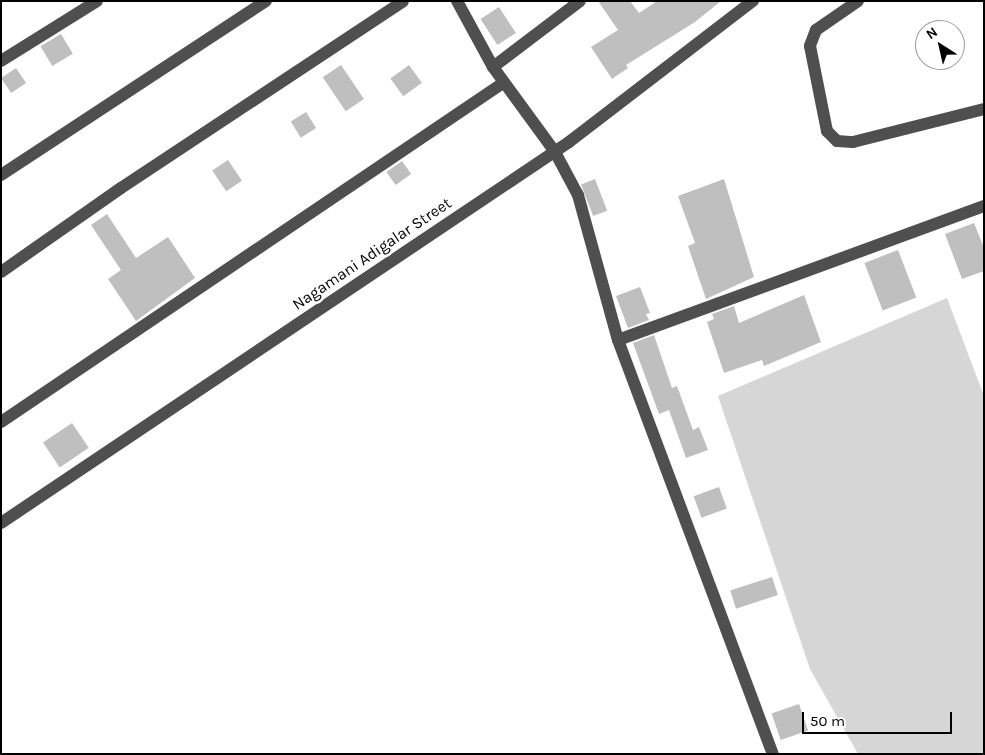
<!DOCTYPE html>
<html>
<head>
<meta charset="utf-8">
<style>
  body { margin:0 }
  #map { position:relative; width:985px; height:755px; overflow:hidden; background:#fff; font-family:Karla,sans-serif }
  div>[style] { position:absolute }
  .green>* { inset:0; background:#d6d6d6 }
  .building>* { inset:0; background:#bfbfbf; transform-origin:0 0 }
  .minor>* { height:12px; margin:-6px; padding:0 6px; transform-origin:6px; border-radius:6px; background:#4f4f4f }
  span { translate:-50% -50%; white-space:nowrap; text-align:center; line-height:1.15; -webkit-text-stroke:5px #fff; paint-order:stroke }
  .street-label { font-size:16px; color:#000 }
  .frame { position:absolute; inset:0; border:2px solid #000; pointer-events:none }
  .north { position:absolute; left:915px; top:20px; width:50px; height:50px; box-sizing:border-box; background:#fff; border:1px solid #999; border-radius:50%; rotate:325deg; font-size:14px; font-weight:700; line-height:20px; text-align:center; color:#000 }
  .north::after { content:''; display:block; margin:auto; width:18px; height:22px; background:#000; clip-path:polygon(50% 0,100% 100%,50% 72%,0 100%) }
  .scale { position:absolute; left:802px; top:712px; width:150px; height:22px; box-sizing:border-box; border:2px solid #000; border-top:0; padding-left:6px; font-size:15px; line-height:18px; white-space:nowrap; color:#000; -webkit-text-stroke:4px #fff; paint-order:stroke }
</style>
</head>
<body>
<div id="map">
  <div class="green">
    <i style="clip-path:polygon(947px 298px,984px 396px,984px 754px,858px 754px,810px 669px,718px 396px)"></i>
  </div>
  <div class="building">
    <i style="clip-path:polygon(598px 1px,630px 1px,639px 13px,657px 1px,721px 1px,695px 22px,626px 65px,628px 68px,612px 79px,591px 47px,618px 30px)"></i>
    <i style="left:499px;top:7px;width:31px;height:22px;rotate:57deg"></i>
    <i style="left:61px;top:34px;width:23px;height:24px;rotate:59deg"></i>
    <i style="left:341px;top:65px;width:41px;height:22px;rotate:56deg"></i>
    <i style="left:409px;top:65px;width:22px;height:23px;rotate:54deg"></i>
    <i style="left:16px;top:68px;width:18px;height:18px;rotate:56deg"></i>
    <i style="left:306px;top:112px;width:19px;height:18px;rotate:58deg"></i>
    <i style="left:228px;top:160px;width:25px;height:19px;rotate:56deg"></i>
    <i style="left:402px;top:161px;width:16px;height:19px;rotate:55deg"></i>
    <i style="left:595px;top:179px;width:34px;height:15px;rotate:69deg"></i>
    <i style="clip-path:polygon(724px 179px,754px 277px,706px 299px,688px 246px,695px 243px,678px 196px)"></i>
    <i style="clip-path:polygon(107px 214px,136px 258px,168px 237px,195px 278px,136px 321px,108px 279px,121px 270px,91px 225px)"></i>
    <i style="clip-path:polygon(974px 223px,984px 248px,984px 271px,962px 279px,945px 234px)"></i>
    <i style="left:898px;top:250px;width:51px;height:36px;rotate:69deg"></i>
    <i style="clip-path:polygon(640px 287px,650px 313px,646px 314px,649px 320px,628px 328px,616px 296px)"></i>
    <i style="clip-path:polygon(804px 295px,821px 342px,764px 366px,762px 360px,724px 373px,707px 322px,714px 319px,712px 314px,734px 306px,739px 323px)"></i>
    <i style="clip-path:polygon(654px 335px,672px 388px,677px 386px,693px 430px,699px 427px,708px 450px,686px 458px,669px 410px,659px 414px,633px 343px)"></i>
    <i style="left:72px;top:423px;width:30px;height:35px;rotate:56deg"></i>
    <i style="left:719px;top:487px;width:23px;height:27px;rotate:70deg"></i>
    <i style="left:772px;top:577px;width:19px;height:44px;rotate:72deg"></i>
    <i style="left:799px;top:704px;width:28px;height:29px;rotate:71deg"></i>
  </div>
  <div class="minor">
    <i style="left:457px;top:1px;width:75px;rotate:61.4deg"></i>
    <i style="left:493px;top:67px;width:105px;rotate:53.9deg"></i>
    <i style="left:555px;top:152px;width:49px;rotate:61.9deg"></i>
    <i style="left:578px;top:195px;width:150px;rotate:74.6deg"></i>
    <i style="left:618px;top:340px;width:442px;rotate:69.5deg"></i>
    <i style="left:858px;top:1px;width:51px;rotate:145.4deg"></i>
    <i style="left:816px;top:30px;width:17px;rotate:111deg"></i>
    <i style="left:810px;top:46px;width:87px;rotate:78.7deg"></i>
    <i style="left:827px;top:131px;width:14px;rotate:45deg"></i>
    <i style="left:837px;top:141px;width:16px;rotate:4deg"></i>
    <i style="left:853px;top:142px;width:135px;rotate:-14.1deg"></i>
    <i style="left:1px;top:61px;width:113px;rotate:-32deg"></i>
    <i style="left:493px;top:67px;width:109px;rotate:-37.2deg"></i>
    <i style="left:1px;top:175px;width:317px;rotate:-33.3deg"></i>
    <i style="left:1px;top:272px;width:146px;rotate:-35deg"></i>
    <i style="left:121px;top:188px;width:338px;rotate:-33.5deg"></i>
    <i style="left:618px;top:340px;width:390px;rotate:-20.1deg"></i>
    <i style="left:1px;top:422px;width:606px;rotate:-34.03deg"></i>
    <i style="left:1px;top:523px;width:684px;rotate:-33.85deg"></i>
    <i style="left:569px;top:142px;width:232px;rotate:-37.5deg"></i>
  </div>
  <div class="street-label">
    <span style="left:372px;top:254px;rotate:-34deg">Nagamani Adigalar Street</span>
  </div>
  <div class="frame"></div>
  <div class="north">N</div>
  <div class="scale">50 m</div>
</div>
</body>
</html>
